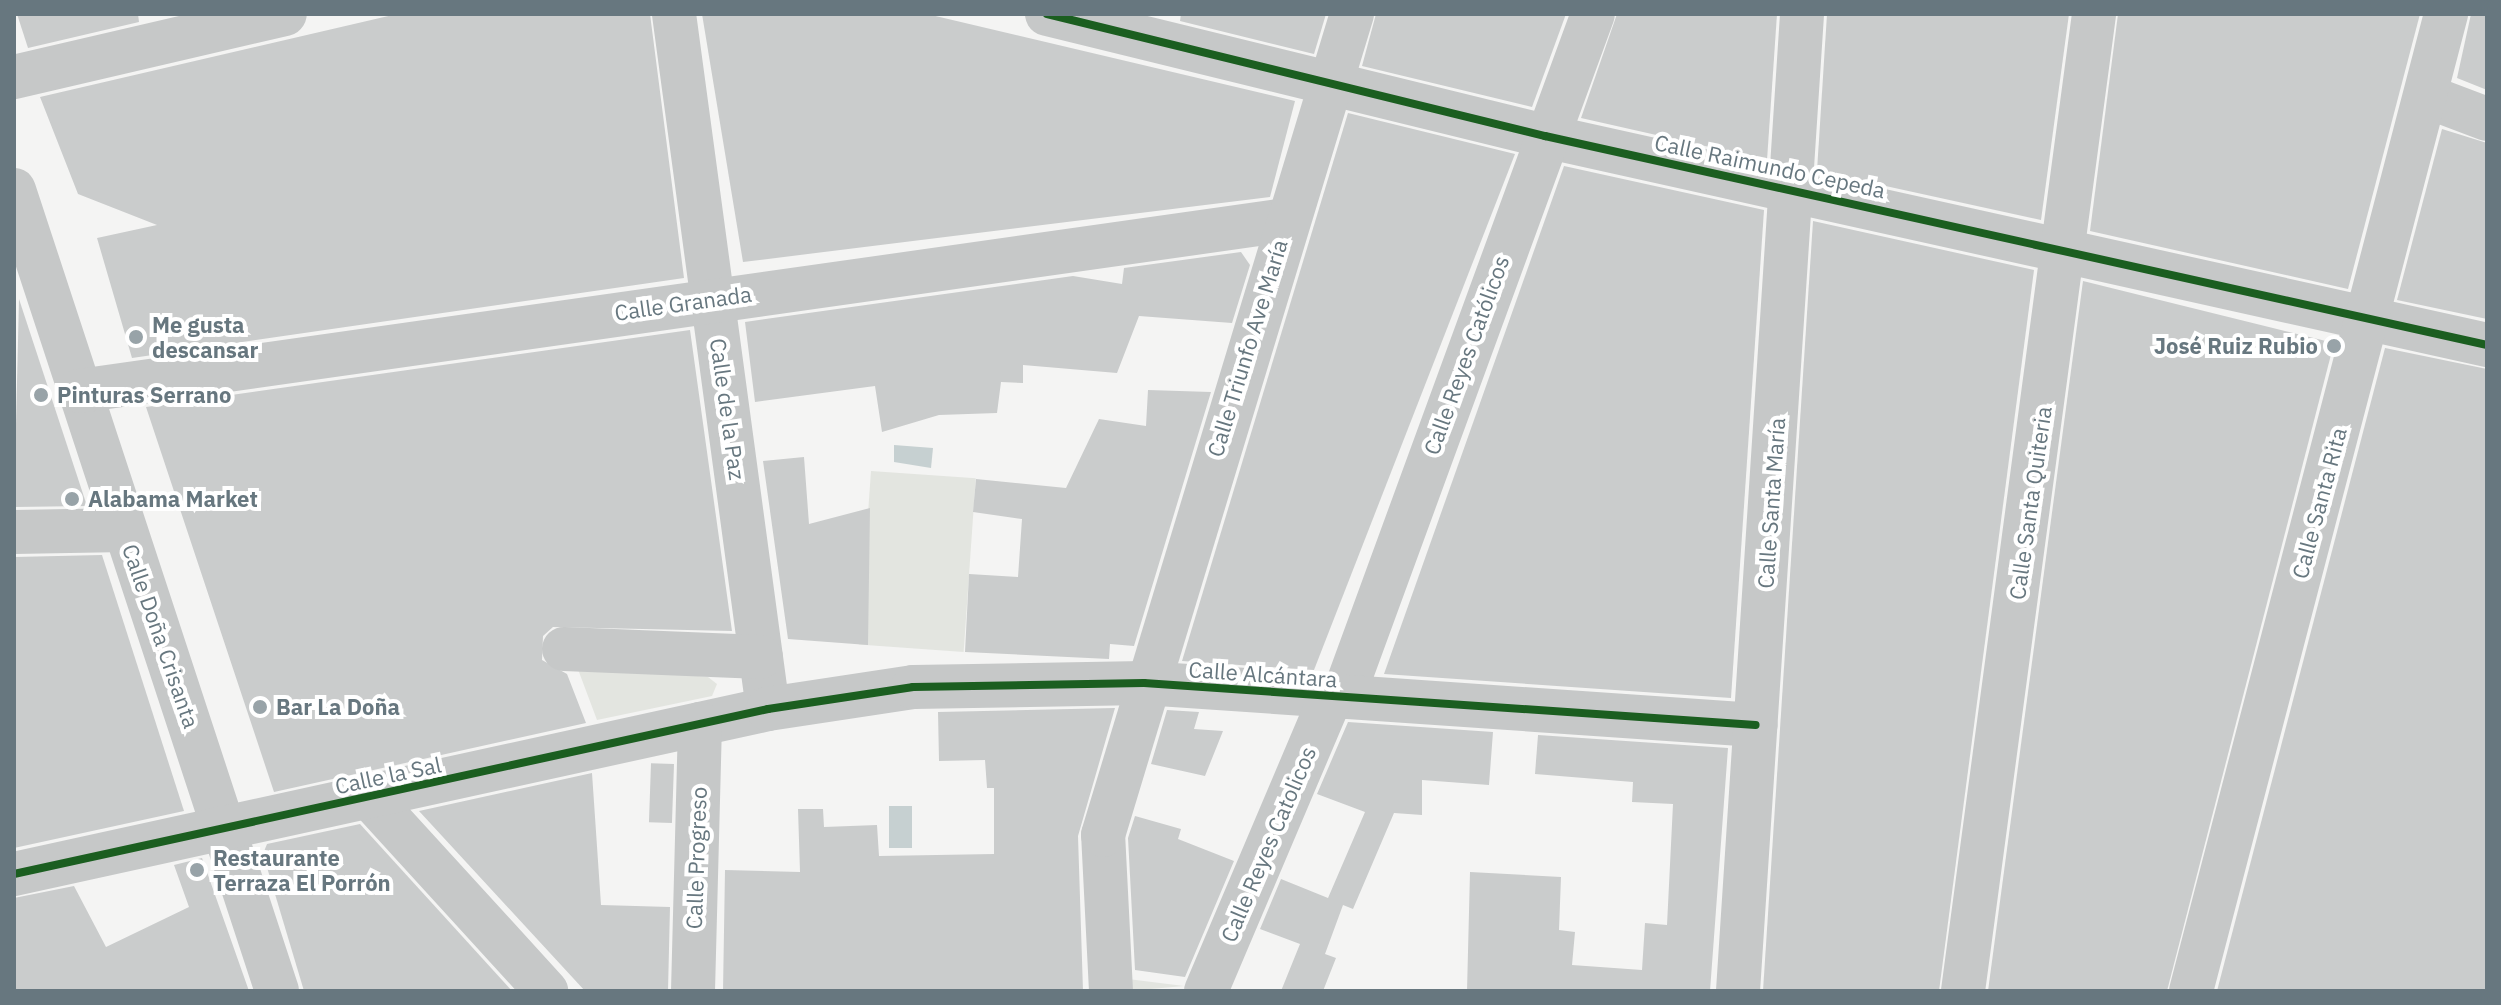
<!DOCTYPE html>
<html>
<head>
<meta charset="utf-8">
<style>
  body { margin:0 }
  #map { position:relative; width:2501px; height:1005px; overflow:hidden; background:#f4f4f3; font-family:"IBM Plex Sans",sans-serif }
  div>[style] { position:absolute }
  .green>* { inset:0; background:#e3e5e0; transform-origin:0 0 }
  .water>* { inset:0; background:#c6d0d1; transform-origin:0 0 }
  .building>* { inset:0; background:#cacccc; transform-origin:0 0 }
  .minor>* { height:44px; margin:-22px; padding:0 22px; transform-origin:22px; border-radius:22px; background:#c6c8c8 }
  .cycleway>* { height:8px; margin:-4px; padding:0 4px; transform-origin:4px; border-radius:4px; background:#1b5e20 }
  .dots>* { width:22px; height:22px; translate:-50% -50%; box-sizing:border-box; border:4px solid #fff; border-radius:50% }
  span { translate:-50% -50%; white-space:nowrap; text-align:center; line-height:1.15; -webkit-text-stroke:8px #fff; paint-order:stroke }
  .street-label { font-size:22px; color:#67777f }
  .poi-label { font-size:22px; color:#67777f; font-weight:700 }
  .left { translate:0 -50%; text-align:left }
  .right { translate:-100% -50%; text-align:right }
  .frame { position:absolute; inset:0; border:16px solid #67777f; pointer-events:none }
</style>
</head>
<body>
<div id="map">
  <div class="green">
    <i style="left:871px;top:471px;width:105px;height:174px;rotate:4deg"></i>
    <i style="clip-path:polygon(576px 664px,708px 677px,717px 684px,712px 696px,597px 720px)"></i>
    <i style="clip-path:polygon(1128px 979px,1184px 986px,1129px 991px)"></i>
  </div>
  <div class="water">
    <i style="clip-path:polygon(894px 445px,933px 448px,931px 468px,894px 462px)"></i>
    <i style="left:889px;top:806px;width:23px;height:42px"></i>
  </div>
  <div class="building">
    <i style="clip-path:polygon(17px 14px,138px 14px,139px 22px,28px 48px)"></i>
    <i style="clip-path:polygon(397px 14px,650px 14px,684px 278px,132px 358px,97px 238px,157px 225px,78px 194px,40px 97px)"></i>
    <i style="clip-path:polygon(702px 14px,927px 14px,1295px 101px,1270px 197px,743px 262px)"></i>
    <i style="clip-path:polygon(1181px 14px,1326px 14px,1314px 54px,1180px 21px)"></i>
    <i style="clip-path:polygon(1376px 14px,1566px 14px,1532px 107px,1362px 66px)"></i>
    <i style="clip-path:polygon(1617px 14px,1777px 14px,1767px 160px,1581px 118px)"></i>
    <i style="clip-path:polygon(1827px 14px,2069px 14px,2041px 220px,1817px 171px)"></i>
    <i style="clip-path:polygon(2118px 14px,2420px 14px,2348px 289px,2090px 231px)"></i>
    <i style="clip-path:polygon(2471px 14px,2487px 14px,2487px 90px,2457px 78px)"></i>
    <i style="clip-path:polygon(1348px 113px,1515px 154px,1314px 670px,1182px 661px)"></i>
    <i style="clip-path:polygon(2442px 129px,2487px 143px,2487px 319px,2397px 300px)"></i>
    <i style="clip-path:polygon(1564px 166px,1764px 210px,1731px 698px,1384px 674px)"></i>
    <i style="clip-path:polygon(1813px 221px,2034px 270px,1939px 991px,1763px 991px)"></i>
    <i style="clip-path:polygon(1241px 252px,1250px 265px,1232px 323px,1139px 316px,1117px 373px,1023px 365px,1023px 383px,1001px 382px,997px 413px,939px 415px,882px 432px,875px 386px,755px 402px,745px 322px,1073px 276px,1122px 284px,1124px 268px)"></i>
    <i style="clip-path:polygon(2083px 281px,2334px 343px,2167px 991px,1988px 991px)"></i>
    <i style="clip-path:polygon(19px 299px,87px 506px,14px 507px)"></i>
    <i style="clip-path:polygon(690px 330px,732px 631px,553px 627px,543px 636px,542px 660px,567px 674px,586px 723px,274px 792px,146px 407px)"></i>
    <i style="clip-path:polygon(2385px 348px,2487px 369px,2487px 991px,2217px 991px)"></i>
    <i style="clip-path:polygon(1148px 390px,1211px 392px,1134px 646px,1110px 644px,1109px 659px,965px 652px,969px 574px,1018px 577px,1022px 519px,973px 512px,976px 479px,1066px 488px,1099px 419px,1146px 426px)"></i>
    <i style="clip-path:polygon(804px 457px,809px 524px,870px 508px,868px 645px,788px 639px,763px 461px)"></i>
    <i style="clip-path:polygon(102px 555px,184px 811px,14px 848px,14px 557px)"></i>
    <i style="clip-path:polygon(1115px 708px,1078px 836px,1083px 991px,723px 991px,725px 870px,800px 872px,798px 809px,823px 809px,824px 827px,877px 825px,879px 856px,994px 854px,994px 788px,987px 788px,985px 760px,939px 761px,938px 712px)"></i>
    <i style="clip-path:polygon(1167px 710px,1199px 712px,1194px 729px,1223px 731px,1205px 776px,1151px 764px)"></i>
    <i style="clip-path:polygon(1348px 722px,1493px 732px,1489px 785px,1422px 780px,1422px 815px,1394px 813px,1353px 909px,1343px 905px,1325px 954px,1336px 958px,1323px 991px,1281px 991px,1300px 944px,1260px 929px,1281px 879px,1328px 898px,1365px 812px,1317px 794px)"></i>
    <i style="clip-path:polygon(1538px 735px,1728px 748px,1710px 991px,1467px 991px,1470px 872px,1561px 877px,1559px 930px,1575px 932px,1572px 965px,1642px 970px,1645px 923px,1667px 925px,1673px 804px,1632px 802px,1633px 782px,1535px 774px)"></i>
    <i style="left:674px;top:764px;width:59px;height:23px;rotate:92deg"></i>
    <i style="clip-path:polygon(592px 773px,601px 905px,670px 907px,668px 991px,585px 991px,419px 811px)"></i>
    <i style="clip-path:polygon(1135px 816px,1181px 829px,1178px 839px,1234px 861px,1185px 977px,1135px 970px,1128px 838px)"></i>
    <i style="clip-path:polygon(360px 824px,512px 991px,304px 991px,263px 854px,267px 844px)"></i>
    <i style="clip-path:polygon(202px 858px,249px 991px,14px 991px,14px 898px,74px 886px,106px 947px,189px 907px,174px 865px)"></i>
  </div>
  <div class="minor">
    <i style="left:674px;top:14px;width:701px;rotate:82.3deg"></i>
    <i style="left:1047px;top:14px;width:513px;rotate:13.77deg"></i>
    <i style="left:1545px;top:136px;width:965px;rotate:12.51deg"></i>
    <i style="left:14px;top:77px;width:278px;rotate:-13.1deg"></i>
    <i style="left:2426px;top:96px;width:65px;rotate:20.7deg"></i>
    <i style="left:14px;top:190px;width:843px;rotate:71.82deg"></i>
    <i style="left:79px;top:391px;width:1220px;rotate:-8.06deg"></i>
    <i style="left:14px;top:532px;width:111px;rotate:-1deg"></i>
    <i style="left:564px;top:649px;width:197px;rotate:2.3deg"></i>
    <i style="left:1343px;top:697px;width:727px;rotate:-69.9deg"></i>
    <i style="left:369px;top:797px;width:263px;rotate:47.6deg"></i>
    <i style="left:14px;top:874px;width:772px;rotate:-12.34deg"></i>
    <i style="left:768px;top:709px;width:147px;rotate:-8.6deg"></i>
    <i style="left:913px;top:687px;width:231px;rotate:-1deg"></i>
    <i style="left:1144px;top:683px;width:613px;rotate:3.93deg"></i>
    <i style="left:693px;top:991px;width:267px;rotate:-88.5deg"></i>
    <i style="left:1111px;top:991px;width:156px;rotate:-92.9deg"></i>
    <i style="left:1103px;top:835px;width:858px;rotate:-73.13deg"></i>
    <i style="left:1206px;top:991px;width:319px;rotate:-67deg"></i>
    <i style="left:1738px;top:991px;width:979px;rotate:-86.25deg"></i>
    <i style="left:1963px;top:991px;width:986px;rotate:-82.36deg"></i>
    <i style="left:2191px;top:991px;width:1010px;rotate:-75.37deg"></i>
  </div>
  <div class="cycleway">
    <i style="left:1047px;top:14px;width:513px;rotate:13.77deg"></i>
    <i style="left:1545px;top:136px;width:965px;rotate:12.51deg"></i>
    <i style="left:14px;top:874px;width:772px;rotate:-12.34deg"></i>
    <i style="left:768px;top:709px;width:147px;rotate:-8.6deg"></i>
    <i style="left:913px;top:687px;width:231px;rotate:-1deg"></i>
    <i style="left:1144px;top:683px;width:613px;rotate:3.93deg"></i>
  </div>
  <div class="dots">
    <i style="left:136px;top:337px;background:#98a3a8"></i>
    <i style="left:2334px;top:346px;background:#98a3a8"></i>
    <i style="left:41px;top:395px;background:#98a3a8"></i>
    <i style="left:72px;top:499px;background:#98a3a8"></i>
    <i style="left:260px;top:707px;background:#98a3a8"></i>
    <i style="left:197px;top:870px;background:#98a3a8"></i>
  </div>
  <div class="street-label">
    <span style="left:1770px;top:166px;rotate:12deg">Calle Raimundo Cepeda</span>
    <span style="left:683px;top:303px;rotate:-8deg">Calle Granada</span>
    <span style="left:1247px;top:348px;rotate:-73deg">Calle Triunfo Ave María</span>
    <span style="left:1466px;top:355px;rotate:-70deg">Calle Reyes Católicos</span>
    <span style="left:728px;top:409px;rotate:82deg">Calle de la Paz</span>
    <span style="left:1771px;top:503px;rotate:-86deg">Calle Santa María</span>
    <span style="left:2030px;top:503px;rotate:-82deg">Calle Santa Quiteria</span>
    <span style="left:2319px;top:503px;rotate:-75deg">Calle Santa Rita</span>
    <span style="left:161px;top:636px;rotate:71deg">Calle Doña Crisanta</span>
    <span style="left:1263px;top:674px;rotate:4deg">Calle Alcántara</span>
    <span style="left:388px;top:775px;rotate:-12deg">Calle la Sal</span>
    <span style="left:1268px;top:844px;rotate:-67deg">Calle Reyes Catolicos</span>
    <span style="left:696px;top:858px;rotate:-88deg">Calle Progreso</span>
  </div>
  <div class="poi-label">
    <span class="left" style="left:152px;top:337px">Me gusta<br>descansar</span>
    <span class="right" style="left:2318px;top:346px">José Ruiz Rubio</span>
    <span class="left" style="left:57px;top:395px">Pinturas Serrano</span>
    <span class="left" style="left:88px;top:499px">Alabama Market</span>
    <span class="left" style="left:276px;top:707px">Bar La Doña</span>
    <span class="left" style="left:213px;top:870px">Restaurante<br>Terraza El Porrón</span>
  </div>
  <div class="frame"></div>
</div>
</body>
</html>
